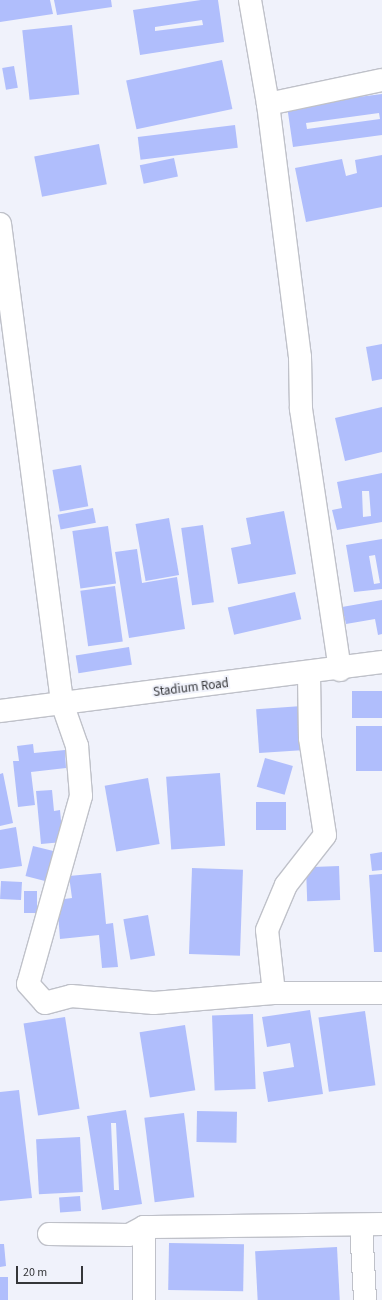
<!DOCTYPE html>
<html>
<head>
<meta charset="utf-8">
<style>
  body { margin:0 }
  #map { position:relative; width:382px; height:1300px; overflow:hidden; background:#f0f2fb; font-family:"Source Sans 3",sans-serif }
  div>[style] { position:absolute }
  .building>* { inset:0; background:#b0befc; transform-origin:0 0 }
  .roads { filter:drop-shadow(1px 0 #bfc1c9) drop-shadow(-1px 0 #bfc1c9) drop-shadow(0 1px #bfc1c9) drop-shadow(0 -1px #bfc1c9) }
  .minor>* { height:22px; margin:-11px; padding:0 11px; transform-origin:11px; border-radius:11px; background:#fff }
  span { translate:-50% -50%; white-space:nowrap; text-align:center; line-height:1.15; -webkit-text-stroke:4px #f0f2fb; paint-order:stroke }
  .street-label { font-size:13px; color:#353639 }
  .scale { position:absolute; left:16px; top:1266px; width:67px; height:18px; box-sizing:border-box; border:2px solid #353639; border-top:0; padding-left:5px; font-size:12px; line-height:14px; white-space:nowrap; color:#353639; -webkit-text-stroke:3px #f0f2fb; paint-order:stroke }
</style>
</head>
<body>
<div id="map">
  <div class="building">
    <i style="clip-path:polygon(0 0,50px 0,53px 14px,0 22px)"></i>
    <i style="clip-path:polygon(54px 0,111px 0,112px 7px,57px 15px)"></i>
    <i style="clip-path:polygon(evenodd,201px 0,218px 0,224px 42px,140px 55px,133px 10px,201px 0,202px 20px,203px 25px,155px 31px,155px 27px,202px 20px)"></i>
    <i style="left:72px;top:25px;width:70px;height:50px;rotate:84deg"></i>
    <i style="left:222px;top:60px;width:50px;height:98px;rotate:78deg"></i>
    <i style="left:14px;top:66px;width:22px;height:12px;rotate:80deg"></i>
    <i style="clip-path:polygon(evenodd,382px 94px,382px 135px,293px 147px,287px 106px,382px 94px,379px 113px,380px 119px,307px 129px,306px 123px,379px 113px)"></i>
    <i style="left:235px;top:125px;width:23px;height:98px;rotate:83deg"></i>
    <i style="left:99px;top:144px;width:41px;height:66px;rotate:79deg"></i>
    <i style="clip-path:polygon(382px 155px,382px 207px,306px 222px,295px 168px,342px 159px,346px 176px,357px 173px,355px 160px)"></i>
    <i style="left:174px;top:158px;width:19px;height:35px;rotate:78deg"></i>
    <i style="clip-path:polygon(382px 344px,382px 379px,372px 381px,366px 347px)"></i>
    <i style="clip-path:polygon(382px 407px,382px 452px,345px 461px,335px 418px)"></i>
    <i style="left:81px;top:465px;width:42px;height:29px;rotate:80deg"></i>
    <i style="clip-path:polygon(evenodd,382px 473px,382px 522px,337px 530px,332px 510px,342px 508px,337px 482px,382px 473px,362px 491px,369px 491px,371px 516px,363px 517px,362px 491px)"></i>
    <i style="left:93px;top:508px;width:15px;height:36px;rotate:79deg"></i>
    <i style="clip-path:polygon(284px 511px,296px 574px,238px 584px,231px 548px,251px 544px,246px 518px)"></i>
    <i style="left:169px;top:518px;width:58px;height:34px;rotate:80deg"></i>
    <i style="left:203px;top:525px;width:78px;height:22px;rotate:82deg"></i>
    <i style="left:108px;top:526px;width:58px;height:36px;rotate:82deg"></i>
    <i style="clip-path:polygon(evenodd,382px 539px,382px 589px,354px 592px,346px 545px,382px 539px,375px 555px,380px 583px,374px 584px,369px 556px,375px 555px)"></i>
    <i style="clip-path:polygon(137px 549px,142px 583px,177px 577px,185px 629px,129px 638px,115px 552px)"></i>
    <i style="left:115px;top:586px;width:56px;height:35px;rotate:82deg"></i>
    <i style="left:295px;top:592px;width:28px;height:69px;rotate:77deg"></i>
    <i style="clip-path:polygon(382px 600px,382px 634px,378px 635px,375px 619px,346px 624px,342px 607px)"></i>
    <i style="left:129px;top:647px;width:18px;height:54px;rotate:81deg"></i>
    <i style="left:382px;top:691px;width:27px;height:30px;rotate:90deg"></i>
    <i style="left:302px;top:706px;width:44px;height:46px;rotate:86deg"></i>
    <i style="left:356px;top:726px;width:26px;height:45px"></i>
    <i style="clip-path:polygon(33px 744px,34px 753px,65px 750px,66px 768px,31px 772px,35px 805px,18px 807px,13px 761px,19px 761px,17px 746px)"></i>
    <i style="left:265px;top:758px;width:29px;height:30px;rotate:16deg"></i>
    <i style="clip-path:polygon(3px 773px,13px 823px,0 826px,0 774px)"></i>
    <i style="left:220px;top:773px;width:73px;height:54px;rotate:86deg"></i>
    <i style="left:148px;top:778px;width:67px;height:44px;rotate:80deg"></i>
    <i style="clip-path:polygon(52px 790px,54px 811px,60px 810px,63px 842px,41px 844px,36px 791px)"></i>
    <i style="left:256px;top:802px;width:30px;height:28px"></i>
    <i style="clip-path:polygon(16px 827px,22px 866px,0 869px,0 830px)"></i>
    <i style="left:33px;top:846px;width:21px;height:31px;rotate:14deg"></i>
    <i style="clip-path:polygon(382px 852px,382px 870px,372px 871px,370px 854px)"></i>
    <i style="left:339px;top:866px;width:34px;height:33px;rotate:88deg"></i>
    <i style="left:192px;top:868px;width:51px;height:86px;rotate:2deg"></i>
    <i style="clip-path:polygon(101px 873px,106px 924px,113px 923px,118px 967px,102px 968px,99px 935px,60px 939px,57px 900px,72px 898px,69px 876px)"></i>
    <i style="clip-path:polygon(382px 874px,382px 952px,374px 952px,369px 875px)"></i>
    <i style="left:1px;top:881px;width:21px;height:18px;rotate:3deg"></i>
    <i style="left:24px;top:891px;width:13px;height:22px"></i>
    <i style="left:148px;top:915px;width:41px;height:25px;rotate:80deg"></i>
    <i style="clip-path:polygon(310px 1010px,323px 1094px,268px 1102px,263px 1072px,294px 1067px,290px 1043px,267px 1047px,262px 1017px)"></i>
    <i style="left:365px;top:1011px;width:75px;height:47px;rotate:82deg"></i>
    <i style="left:253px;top:1014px;width:75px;height:41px;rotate:88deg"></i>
    <i style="left:65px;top:1017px;width:93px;height:42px;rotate:81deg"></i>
    <i style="left:185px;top:1025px;width:66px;height:46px;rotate:81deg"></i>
    <i style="clip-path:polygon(19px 1090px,32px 1198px,0 1201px,0 1092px)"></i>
    <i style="clip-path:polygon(evenodd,126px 1110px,142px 1204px,102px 1210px,87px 1116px,126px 1110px,111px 1123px,116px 1123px,119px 1190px,114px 1190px,111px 1123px)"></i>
    <i style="left:197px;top:1111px;width:40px;height:31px;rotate:1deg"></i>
    <i style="left:184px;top:1113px;width:85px;height:40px;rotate:83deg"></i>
    <i style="left:80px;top:1137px;width:55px;height:44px;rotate:87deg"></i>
    <i style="left:80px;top:1196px;width:15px;height:21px;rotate:86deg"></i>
    <i style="left:169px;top:1243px;width:75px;height:47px;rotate:1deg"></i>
    <i style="clip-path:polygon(0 1244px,4px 1244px,6px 1266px,0 1267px)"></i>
    <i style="left:337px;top:1247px;width:53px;height:82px;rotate:87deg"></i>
    <i style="left:0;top:1277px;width:8px;height:23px"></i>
  </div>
  <div class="roads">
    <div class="minor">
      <i style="left:250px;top:0;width:106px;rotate:80.2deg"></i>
      <i style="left:268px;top:104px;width:255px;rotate:82.8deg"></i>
      <i style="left:300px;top:357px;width:52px;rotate:88.9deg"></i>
      <i style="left:301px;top:409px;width:264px;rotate:81.5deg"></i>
      <i style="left:268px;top:104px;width:116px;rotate:-11.9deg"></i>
      <i style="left:0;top:224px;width:483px;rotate:82.6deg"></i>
      <i style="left:62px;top:703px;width:46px;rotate:70.8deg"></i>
      <i style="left:77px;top:746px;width:50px;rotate:85.4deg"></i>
      <i style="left:81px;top:796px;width:195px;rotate:105.7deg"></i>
      <i style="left:28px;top:984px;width:25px;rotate:48deg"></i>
      <i style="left:45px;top:1003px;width:27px;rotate:-15deg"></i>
      <i style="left:71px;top:996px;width:83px;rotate:4.8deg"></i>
      <i style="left:154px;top:1003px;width:120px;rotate:-4.8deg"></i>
      <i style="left:274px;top:993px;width:108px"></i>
      <i style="left:0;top:711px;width:385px;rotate:-7.3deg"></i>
      <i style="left:274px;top:993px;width:63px;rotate:-96.3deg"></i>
      <i style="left:267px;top:930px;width:49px;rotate:-67.1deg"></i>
      <i style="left:286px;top:885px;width:63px;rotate:-52deg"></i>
      <i style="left:325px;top:835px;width:98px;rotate:-98.8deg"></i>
      <i style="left:310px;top:738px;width:64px;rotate:-90.9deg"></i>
      <i style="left:361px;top:1225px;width:75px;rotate:86.9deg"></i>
      <i style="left:144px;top:1227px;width:73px;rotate:90deg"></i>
      <i style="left:49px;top:1234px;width:80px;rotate:0.7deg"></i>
      <i style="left:129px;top:1235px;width:17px;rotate:-28deg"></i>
      <i style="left:144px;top:1227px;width:238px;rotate:-0.7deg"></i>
    </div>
  </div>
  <div class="street-label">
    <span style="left:191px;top:688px;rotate:-7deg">Stadium Road</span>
  </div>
  <div class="scale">20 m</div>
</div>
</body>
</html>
